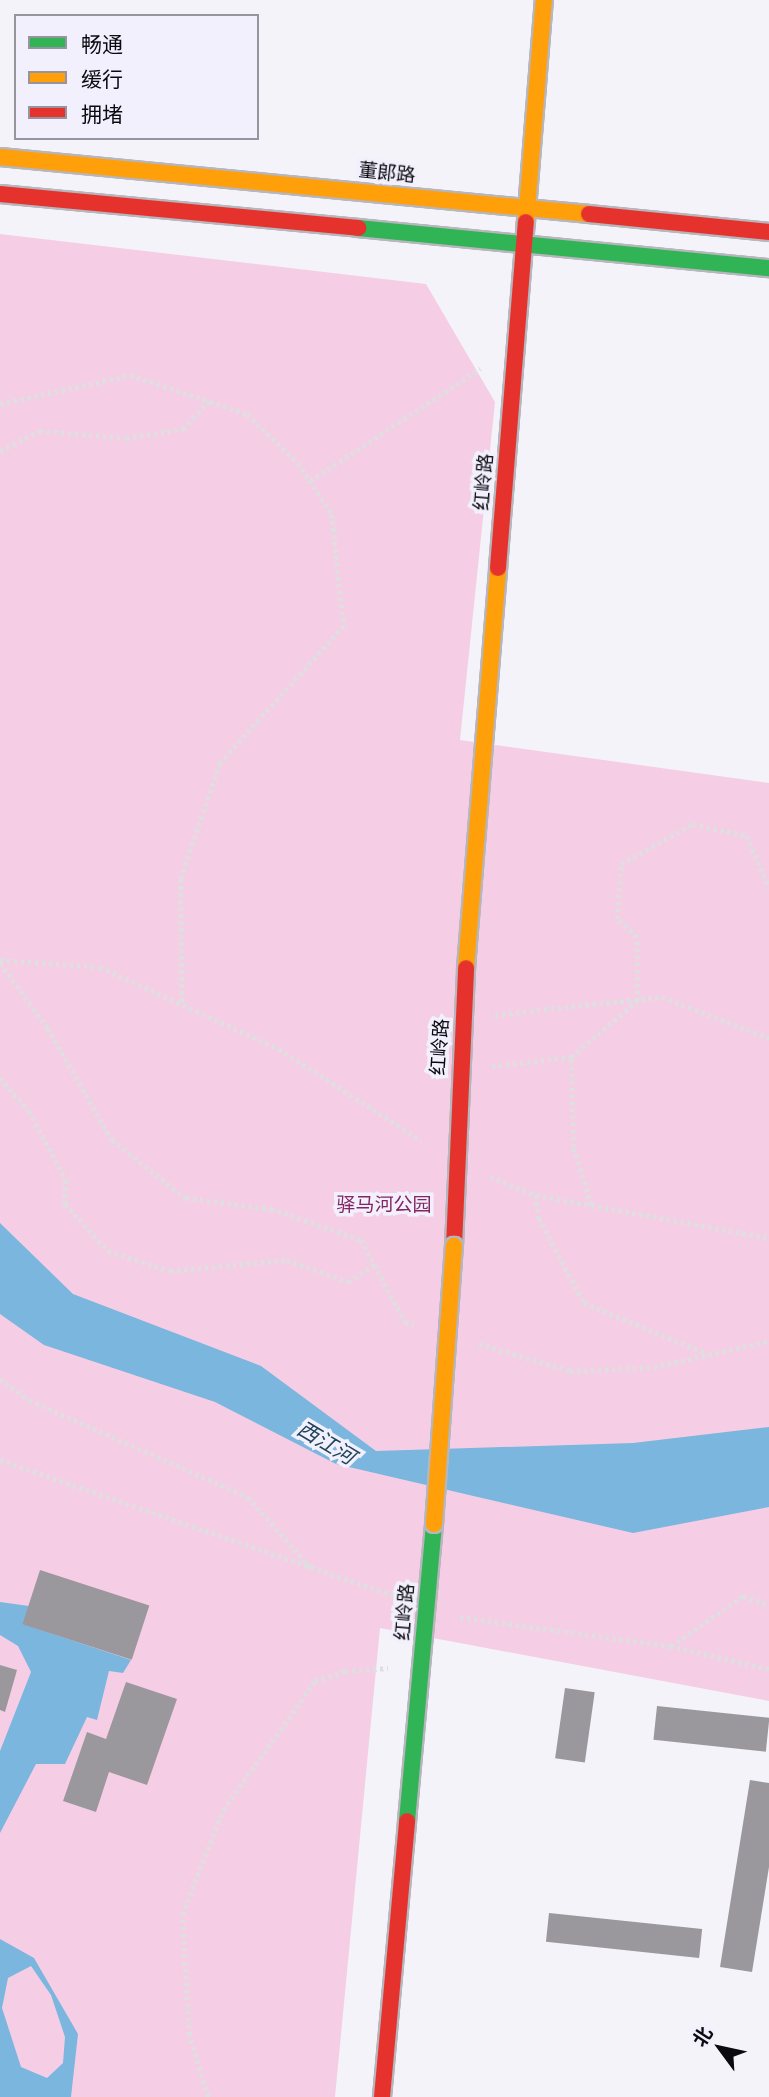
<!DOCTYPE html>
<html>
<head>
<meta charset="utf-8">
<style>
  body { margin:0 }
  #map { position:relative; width:769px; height:2097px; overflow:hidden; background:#f4f3f9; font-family:Raleway,"Noto Sans SC",sans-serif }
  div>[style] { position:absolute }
  .green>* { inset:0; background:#f5cee5 }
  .water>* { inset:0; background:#7bb6de }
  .building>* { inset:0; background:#9a989d; transform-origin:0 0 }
  .path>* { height:4.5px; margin-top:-2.25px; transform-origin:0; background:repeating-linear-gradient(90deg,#dfdee0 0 3.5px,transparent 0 7px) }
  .roads { filter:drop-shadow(2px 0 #b7b6bc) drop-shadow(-2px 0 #b7b6bc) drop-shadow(0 2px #b7b6bc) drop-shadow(0 -2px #b7b6bc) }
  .fast>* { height:16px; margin:-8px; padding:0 8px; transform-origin:8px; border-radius:8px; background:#30b455 }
  .slow>* { height:16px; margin:-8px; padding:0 8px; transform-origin:8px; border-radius:8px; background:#ff9f0a }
  .jam>* { height:16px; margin:-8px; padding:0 8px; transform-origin:8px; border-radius:8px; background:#e5322d }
  .bridges { filter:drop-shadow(2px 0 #b7b6bc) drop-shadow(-2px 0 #b7b6bc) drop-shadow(0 2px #b7b6bc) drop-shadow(0 -2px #b7b6bc) }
  .slow-bridge>* { height:16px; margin:-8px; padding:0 8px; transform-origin:8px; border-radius:8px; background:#ff9f0a }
  span { translate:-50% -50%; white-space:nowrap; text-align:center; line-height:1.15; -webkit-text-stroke:7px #f2f0fc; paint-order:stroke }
  .street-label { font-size:19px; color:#0b0a10 }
  .park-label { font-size:19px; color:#842562 }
  .water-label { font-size:21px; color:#20445b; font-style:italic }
  .legend { position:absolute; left:14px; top:14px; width:245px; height:126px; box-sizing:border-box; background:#f2f0fc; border:2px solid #96949e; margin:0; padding:9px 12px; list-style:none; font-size:21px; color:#0b0a10 }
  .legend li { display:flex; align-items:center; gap:14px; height:35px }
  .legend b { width:35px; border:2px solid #96949e }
  .north { position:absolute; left:685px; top:2013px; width:70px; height:70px; -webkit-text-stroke:5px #f2f0fc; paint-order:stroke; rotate:303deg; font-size:19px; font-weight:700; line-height:28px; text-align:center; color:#0b0a10 }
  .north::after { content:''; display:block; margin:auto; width:24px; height:32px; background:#0b0a10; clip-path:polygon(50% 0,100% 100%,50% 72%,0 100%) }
</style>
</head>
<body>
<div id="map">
  <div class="green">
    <i style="clip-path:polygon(0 234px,426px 284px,495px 402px,460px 740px,769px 783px,769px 1701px,380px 1628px,335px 2097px,0 2097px)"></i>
  </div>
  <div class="water">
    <i style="clip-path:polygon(0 1223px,73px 1294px,261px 1366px,376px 1451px,633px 1443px,769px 1427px,769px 1507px,633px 1533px,336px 1464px,215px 1402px,44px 1345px,0 1314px)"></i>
    <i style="clip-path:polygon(0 1602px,29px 1606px,23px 1624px,131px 1660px,123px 1673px,109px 1671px,97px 1720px,87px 1717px,65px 1764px,36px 1764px,0 1833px,0 1751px,31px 1672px,18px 1646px,0 1635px)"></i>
    <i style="clip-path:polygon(evenodd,0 1939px,34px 1958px,78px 2034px,71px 2097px,0 2097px,0 1939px,31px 1966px,51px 1995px,65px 2037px,63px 2063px,47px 2078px,21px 2067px,2px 2008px,8px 1978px,31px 1966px)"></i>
  </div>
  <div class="building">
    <i style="left:40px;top:1570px;width:115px;height:57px;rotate:18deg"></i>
    <i style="clip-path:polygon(0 1665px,17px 1670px,5px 1712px,0 1710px)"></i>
    <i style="clip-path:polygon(126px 1682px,177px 1699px,147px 1785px,109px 1772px,96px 1812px,63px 1801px,87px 1732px,106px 1739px)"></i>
    <i style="left:565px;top:1688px;width:30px;height:71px;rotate:8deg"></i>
    <i style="left:657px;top:1706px;width:113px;height:34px;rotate:6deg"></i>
    <i style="clip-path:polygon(750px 1780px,769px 1783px,769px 1867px,752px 1972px,720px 1967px)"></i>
    <i style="left:549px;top:1913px;width:154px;height:29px;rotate:6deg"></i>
  </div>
  <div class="path">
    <i style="left:0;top:404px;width:133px;rotate:-12.6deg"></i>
    <i style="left:130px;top:375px;width:123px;rotate:18.4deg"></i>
    <i style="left:247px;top:414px;width:71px;rotate:43.9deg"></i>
    <i style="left:298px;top:463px;width:61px;rotate:56.3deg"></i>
    <i style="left:332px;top:514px;width:113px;rotate:83.9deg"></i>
    <i style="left:344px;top:626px;width:185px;rotate:132.1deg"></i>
    <i style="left:220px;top:763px;width:122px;rotate:108.6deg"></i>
    <i style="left:181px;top:879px;width:126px;rotate:89.5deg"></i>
    <i style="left:0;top:451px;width:45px;rotate:-26.6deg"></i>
    <i style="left:40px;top:431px;width:86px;rotate:4.7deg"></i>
    <i style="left:126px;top:438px;width:58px;rotate:-9deg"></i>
    <i style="left:183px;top:429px;width:38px;rotate:-48deg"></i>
    <i style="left:310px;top:481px;width:204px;rotate:-33.4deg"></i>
    <i style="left:0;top:960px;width:100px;rotate:4deg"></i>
    <i style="left:100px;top:967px;width:197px;rotate:24.6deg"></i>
    <i style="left:279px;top:1049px;width:169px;rotate:32.7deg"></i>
    <i style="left:0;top:963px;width:81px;rotate:53.6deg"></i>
    <i style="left:48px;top:1028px;width:129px;rotate:60.3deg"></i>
    <i style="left:112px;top:1140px;width:94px;rotate:38.1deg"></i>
    <i style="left:186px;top:1198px;width:86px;rotate:7.4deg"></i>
    <i style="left:271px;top:1209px;width:95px;rotate:19deg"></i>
    <i style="left:361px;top:1240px;width:93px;rotate:61.8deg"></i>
    <i style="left:405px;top:1322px;width:9px;rotate:18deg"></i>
    <i style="left:495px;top:1015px;width:168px;rotate:-6.2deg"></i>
    <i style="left:662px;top:997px;width:115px;rotate:21deg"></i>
    <i style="left:492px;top:1066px;width:80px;rotate:-6.5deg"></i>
    <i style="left:0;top:1078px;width:44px;rotate:48.7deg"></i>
    <i style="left:29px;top:1111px;width:78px;rotate:61.8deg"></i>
    <i style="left:66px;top:1180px;width:24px;rotate:92deg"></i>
    <i style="left:65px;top:1204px;width:64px;rotate:47.5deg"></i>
    <i style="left:108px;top:1251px;width:65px;rotate:17.9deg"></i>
    <i style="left:170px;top:1271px;width:118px;rotate:-5.4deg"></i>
    <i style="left:287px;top:1260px;width:65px;rotate:19.8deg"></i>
    <i style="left:348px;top:1282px;width:31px;rotate:-33deg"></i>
    <i style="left:490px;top:1177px;width:49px;rotate:21.4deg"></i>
    <i style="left:536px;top:1195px;width:237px;rotate:10.5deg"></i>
    <i style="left:536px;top:1195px;width:23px;rotate:83deg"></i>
    <i style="left:539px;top:1218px;width:96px;rotate:62.1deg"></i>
    <i style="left:584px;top:1303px;width:134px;rotate:22.4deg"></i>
    <i style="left:591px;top:1205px;width:61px;rotate:-107.2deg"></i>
    <i style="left:573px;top:1147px;width:90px;rotate:-91.3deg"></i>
    <i style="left:571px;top:1057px;width:87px;rotate:-40.3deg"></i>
    <i style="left:637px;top:1001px;width:64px;rotate:-90deg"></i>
    <i style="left:637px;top:937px;width:27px;rotate:-138deg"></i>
    <i style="left:617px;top:919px;width:55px;rotate:-85.8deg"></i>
    <i style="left:621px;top:864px;width:82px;rotate:-29.1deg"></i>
    <i style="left:693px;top:824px;width:55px;rotate:12.5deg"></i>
    <i style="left:747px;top:836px;width:56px;rotate:66.7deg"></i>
    <i style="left:479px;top:1344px;width:95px;rotate:16.5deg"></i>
    <i style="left:570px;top:1371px;width:84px;rotate:-2.7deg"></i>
    <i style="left:654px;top:1367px;width:118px;rotate:-12.7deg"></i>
    <i style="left:0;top:1379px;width:36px;rotate:36deg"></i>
    <i style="left:29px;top:1400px;width:240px;rotate:23.9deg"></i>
    <i style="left:248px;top:1497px;width:95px;rotate:48.4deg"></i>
    <i style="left:0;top:1460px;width:418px;rotate:19deg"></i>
    <i style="left:460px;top:1617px;width:212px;rotate:7.9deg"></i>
    <i style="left:670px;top:1646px;width:102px;rotate:13.1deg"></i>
    <i style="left:671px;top:1646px;width:88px;rotate:-34.8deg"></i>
    <i style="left:743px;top:1596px;width:28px;rotate:19deg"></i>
    <i style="left:208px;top:2097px;width:65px;rotate:-107deg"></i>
    <i style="left:189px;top:2035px;width:120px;rotate:-93.3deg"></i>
    <i style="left:182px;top:1915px;width:113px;rotate:-68.7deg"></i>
    <i style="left:223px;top:1810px;width:158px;rotate:-54.5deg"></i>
    <i style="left:315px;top:1681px;width:32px;rotate:-18deg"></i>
    <i style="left:345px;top:1671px;width:43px;rotate:-4deg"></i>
  </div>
  <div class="roads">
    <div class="fast">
      <i style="left:358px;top:228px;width:413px;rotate:5.6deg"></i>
      <i style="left:407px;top:1821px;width:298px;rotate:-84.8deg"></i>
    </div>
    <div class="slow">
      <i style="left:0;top:157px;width:592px;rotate:5.53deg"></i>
      <i style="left:526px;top:222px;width:223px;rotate:-85.4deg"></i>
      <i style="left:466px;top:968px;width:401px;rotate:-85.4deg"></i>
    </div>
    <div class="jam">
      <i style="left:0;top:194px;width:360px;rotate:5.4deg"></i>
      <i style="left:589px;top:214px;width:181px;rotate:5.7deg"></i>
      <i style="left:498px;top:568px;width:347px;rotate:-85.4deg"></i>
      <i style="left:454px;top:1246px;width:278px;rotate:-87.5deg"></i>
      <i style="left:382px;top:2097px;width:277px;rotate:-84.8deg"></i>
    </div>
  </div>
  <div class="bridges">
    <div class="slow-bridge">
      <i style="left:434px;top:1524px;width:279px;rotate:-85.9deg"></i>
    </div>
  </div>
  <div class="street-label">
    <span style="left:387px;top:173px;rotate:6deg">董郞路</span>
    <span style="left:484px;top:482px;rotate:-85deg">红岭路</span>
    <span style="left:440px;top:1047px;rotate:-86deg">红岭路</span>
    <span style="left:405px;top:1612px;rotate:-85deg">红岭路</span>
  </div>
  <div class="park-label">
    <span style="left:384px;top:1205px">驿马河公园</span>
  </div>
  <div class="water-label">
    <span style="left:326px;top:1443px;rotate:31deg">西江河</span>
  </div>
  <ul class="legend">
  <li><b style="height:9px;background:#30b455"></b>畅通</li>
  <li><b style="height:9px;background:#ff9f0a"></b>缓行</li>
  <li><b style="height:9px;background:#e5322d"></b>拥堵</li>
  </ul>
  <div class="north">北</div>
</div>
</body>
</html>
